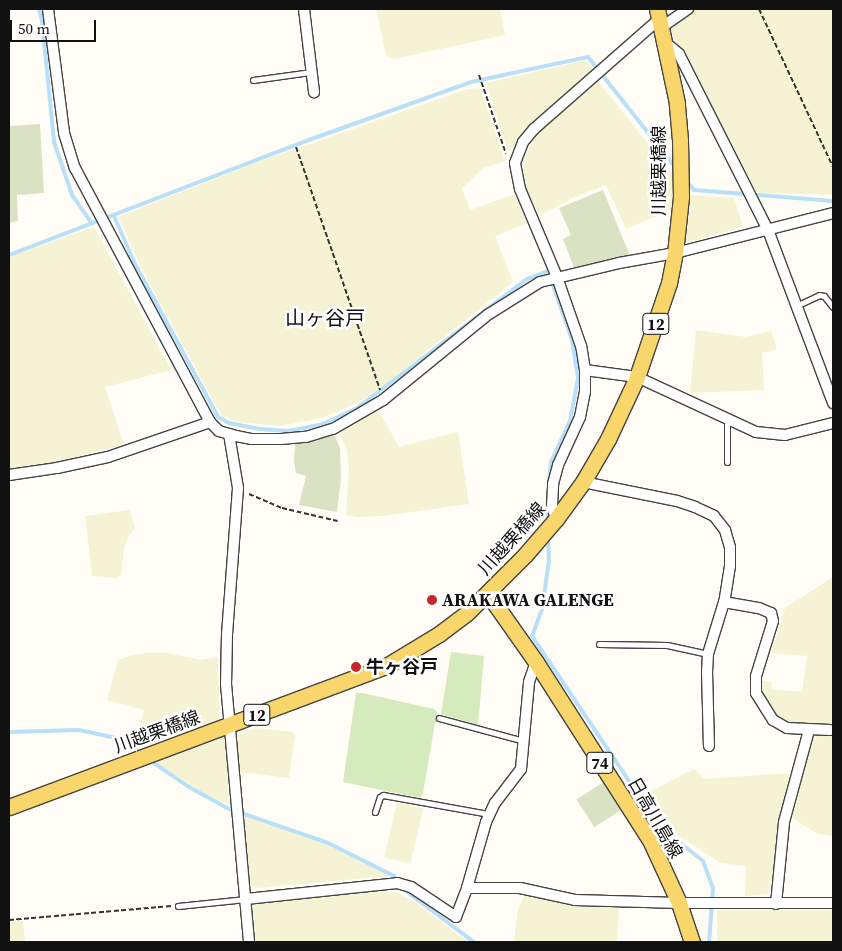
<!DOCTYPE html>
<html>
<head>
<meta charset="utf-8">
<style>
  body { margin:0 }
  #map { position:relative; width:842px; height:951px; overflow:hidden; background:#fffdf5; font-family:"Source Serif 4","Noto Sans JP",serif }
  div>[style] { position:absolute }
  .farmland>* { inset:0; background:#f6f3d4; transform-origin:0 0 }
  .green>* { inset:0; background:#d5ebbd }
  .cemetery>* { inset:0; background:#d9e3c4; transform-origin:0 0 }
  .stream>* { height:4px; margin:-2px; padding:0 2px; transform-origin:2px; border-radius:2px; background:#b9e0f7 }
  .path>* { height:2px; margin-top:-1px; transform-origin:0; background:repeating-linear-gradient(90deg,#333 0 5px,transparent 0 7.5px) }
  .roads { filter:drop-shadow(1px 0 #444) drop-shadow(-1px 0 #444) drop-shadow(0 1px #444) drop-shadow(0 -1px #444) }
  .service>* { height:5px; margin:-2.5px; padding:0 2.5px; transform-origin:2.5px; border-radius:2.5px; background:#fff }
  .minor>* { height:10px; margin:-5px; padding:0 5px; transform-origin:5px; border-radius:5px; background:#fff }
  .primary>* { height:15px; margin:-7.5px; padding:0 7.5px; transform-origin:7.5px; border-radius:7.5px; background:#f9d66b }
  .dots>* { width:14px; height:14px; translate:-50% -50%; box-sizing:border-box; border:2px solid #fff; border-radius:50% }
  span { translate:-50% -50%; white-space:nowrap; text-align:center; line-height:1.15; -webkit-text-stroke:5px #fff; paint-order:stroke }
  .shield-label span { padding:1px 4px; background:#fff; border:1px solid; border-radius:4px; -webkit-text-stroke-width:0 }
  .shield-label { font-size:16px; color:#111; font-weight:700 }
  .street-label { font-size:18px; color:#111 }
  .poi-label { font-size:18px; color:#111; font-weight:700 }
  .left { translate:0 -50%; text-align:left }
  .quarter-label { font-size:20px; color:#111 }
  .frame { position:absolute; inset:0; border:10px solid #111; pointer-events:none }
  .scale { position:absolute; left:10px; top:20px; width:86px; height:22px; box-sizing:border-box; border:2px solid #111; border-top:0; padding-left:6px; font-size:15px; line-height:18px; white-space:nowrap; color:#111; -webkit-text-stroke:4px #fff; paint-order:stroke }
</style>
</head>
<body>
<div id="map">
  <div class="farmland">
    <i style="clip-path:polygon(376px 9px,500px 9px,505px 35px,394px 59px,386px 55px)"></i>
    <i style="clip-path:polygon(695px 9px,833px 9px,833px 195px,761px 193px,756px 191px,669px 29px)"></i>
    <i style="clip-path:polygon(586px 60px,593px 68px,573px 89px,532px 123px,516px 149px,508px 151px,486px 83px)"></i>
    <i style="clip-path:polygon(597px 80px,675px 177px,673px 209px,626px 229px,606px 185px,572px 198px,540px 216px,525px 188px,524px 168px,527px 150px,541px 130px)"></i>
    <i style="clip-path:polygon(480px 88px,505px 161px,483px 168px,462px 188px,470px 210px,515px 194px,527px 223px,495px 236px,513px 282px,387px 383px,357px 403px,322px 418px,279px 426px,239px 422px,221px 415px,143px 271px,118px 217px,255px 163px,468px 89px)"></i>
    <i style="clip-path:polygon(686px 195px,734px 198px,743px 227px,689px 242px,683px 241px)"></i>
    <i style="clip-path:polygon(94px 227px,171px 370px,105px 387px,124px 445px,52px 463px,9px 468px,9px 257px)"></i>
    <i style="clip-path:polygon(696px 330px,746px 337px,771px 331px,777px 349px,762px 353px,764px 390px,690px 393px)"></i>
    <i style="clip-path:polygon(375px 410px,379px 411px,399px 447px,458px 432px,469px 504px,383px 516px,358px 517px,346px 515px,349px 468px,347px 450px,338px 431px)"></i>
    <i style="clip-path:polygon(130px 510px,135px 528px,128px 537px,124px 548px,121px 575px,117px 578px,92px 576px,85px 516px)"></i>
    <i style="clip-path:polygon(833px 577px,833px 836px,818px 834px,792px 818px,813px 737px,832px 734px,833px 725px,792px 723px,779px 719px,765px 700px,761px 690px,762px 681px,772px 682px,771px 689px,802px 692px,807px 656px,771px 653px,785px 608px)"></i>
    <i style="clip-path:polygon(147px 653px,167px 653px,201px 660px,218px 657px,220px 720px,140px 748px,135px 744px,144px 710px,107px 700px,118px 660px,132px 655px)"></i>
    <i style="clip-path:polygon(257px 728px,293px 732px,295px 736px,289px 778px,239px 772px,237px 769px,235px 735px)"></i>
    <i style="clip-path:polygon(223px 737px,226px 742px,229px 805px,202px 792px,156px 762px,157px 760px)"></i>
    <i style="clip-path:polygon(692px 770px,695px 770px,704px 779px,790px 773px,769px 894px,745px 896px,746px 866px,720px 863px,665px 826px,652px 810px,647px 803px,651px 791px)"></i>
    <i style="left:397px;top:802px;width:27px;height:57px;rotate:13deg"></i>
    <i style="clip-path:polygon(243px 816px,327px 845px,389px 876px,257px 888px,250px 885px)"></i>
    <i style="clip-path:polygon(376px 891px,396px 892px,416px 903px,468px 942px,254px 942px,251px 907px,257px 902px)"></i>
    <i style="clip-path:polygon(525px 895px,576px 906px,619px 908px,617px 942px,514px 942px,518px 908px)"></i>
    <i style="left:717px;top:910px;width:116px;height:32px"></i>
    <i style="clip-path:polygon(23px 921px,25px 942px,9px 942px,9px 922px)"></i>
  </div>
  <div class="green">
    <i style="clip-path:polygon(451px 652px,484px 656px,478px 725px,441px 714px)"></i>
    <i style="clip-path:polygon(356px 693px,362px 693px,434px 709px,437px 712px,423px 793px,420px 798px,343px 782px)"></i>
  </div>
  <div class="cemetery">
    <i style="clip-path:polygon(40px 124px,44px 193px,17px 195px,18px 221px,9px 223px,9px 126px)"></i>
    <i style="clip-path:polygon(603px 190px,630px 256px,574px 268px,563px 239px,571px 235px,559px 208px)"></i>
    <i style="clip-path:polygon(334px 434px,340px 448px,341px 479px,337px 512px,299px 505px,306px 476px,296px 473px,294px 461px,295px 442px)"></i>
    <i style="left:605px;top:781px;width:33px;height:34px;rotate:57deg"></i>
  </div>
  <div class="stream">
    <i style="left:39px;top:9px;width:12px;rotate:76deg"></i>
    <i style="left:42px;top:21px;width:122px;rotate:84.3deg"></i>
    <i style="left:54px;top:142px;width:56px;rotate:71.2deg"></i>
    <i style="left:72px;top:195px;width:35px;rotate:55deg"></i>
    <i style="left:685px;top:179px;width:14px;rotate:51deg"></i>
    <i style="left:694px;top:190px;width:139px;rotate:4.5deg"></i>
    <i style="left:114px;top:216px;width:50px;rotate:66.5deg"></i>
    <i style="left:134px;top:262px;width:176px;rotate:61.5deg"></i>
    <i style="left:218px;top:417px;width:13px;rotate:29deg"></i>
    <i style="left:229px;top:423px;width:32px;rotate:11deg"></i>
    <i style="left:260px;top:429px;width:28px;rotate:4deg"></i>
    <i style="left:288px;top:431px;width:36px;rotate:-11deg"></i>
    <i style="left:323px;top:424px;width:38px;rotate:-25deg"></i>
    <i style="left:357px;top:408px;width:213px;rotate:-37.2deg"></i>
    <i style="left:527px;top:279px;width:22px;rotate:-21deg"></i>
    <i style="left:548px;top:271px;width:73px;rotate:70.8deg"></i>
    <i style="left:572px;top:340px;width:38px;rotate:81deg"></i>
    <i style="left:578px;top:378px;width:44px;rotate:100.5deg"></i>
    <i style="left:570px;top:421px;width:45px;rotate:114.9deg"></i>
    <i style="left:551px;top:462px;width:19px;rotate:96deg"></i>
    <i style="left:9px;top:255px;width:318px;rotate:-21deg"></i>
    <i style="left:306px;top:141px;width:175px;rotate:-19.7deg"></i>
    <i style="left:471px;top:82px;width:120px;rotate:-12.1deg"></i>
    <i style="left:588px;top:57px;width:142px;rotate:51.6deg"></i>
    <i style="left:548px;top:505px;width:16px;rotate:90deg"></i>
    <i style="left:548px;top:535px;width:25px;rotate:88deg"></i>
    <i style="left:549px;top:560px;width:49px;rotate:98.1deg"></i>
    <i style="left:542px;top:609px;width:29px;rotate:110deg"></i>
    <i style="left:532px;top:636px;width:214px;rotate:56.2deg"></i>
    <i style="left:651px;top:814px;width:27px;rotate:48deg"></i>
    <i style="left:669px;top:834px;width:43px;rotate:38.5deg"></i>
    <i style="left:703px;top:861px;width:29px;rotate:70deg"></i>
    <i style="left:713px;top:888px;width:54px;rotate:94.2deg"></i>
    <i style="left:9px;top:732px;width:70px;rotate:-1.6deg"></i>
    <i style="left:79px;top:730px;width:48px;rotate:12deg"></i>
    <i style="left:126px;top:740px;width:20px;rotate:41deg"></i>
    <i style="left:148px;top:759px;width:50px;rotate:34.3deg"></i>
    <i style="left:189px;top:787px;width:43px;rotate:28.9deg"></i>
    <i style="left:227px;top:808px;width:107px;rotate:19.1deg"></i>
    <i style="left:328px;top:843px;width:74px;rotate:26.6deg"></i>
    <i style="left:394px;top:876px;width:7px;rotate:56deg"></i>
    <i style="left:402px;top:888px;width:90px;rotate:36.9deg"></i>
  </div>
  <div class="path">
    <i style="left:759px;top:9px;width:174px;rotate:64.9deg"></i>
    <i style="left:479px;top:75px;width:83px;rotate:71.1deg"></i>
    <i style="left:296px;top:147px;width:257px;rotate:70.9deg"></i>
    <i style="left:249px;top:494px;width:36px;rotate:23deg"></i>
    <i style="left:282px;top:508px;width:57px;rotate:13.1deg"></i>
    <i style="left:9px;top:920px;width:163px;rotate:-4.9deg"></i>
  </div>
  <div class="roads">
    <div class="service">
      <i style="left:253px;top:80px;width:59px;rotate:-7.9deg"></i>
      <i style="left:798px;top:305px;width:23px;rotate:-25deg"></i>
      <i style="left:819px;top:295px;width:5px;rotate:11deg"></i>
      <i style="left:824px;top:296px;width:14px;rotate:51deg"></i>
      <i style="left:727px;top:462px;width:42px;rotate:-90deg"></i>
      <i style="left:599px;top:644px;width:68px;rotate:0.8deg"></i>
      <i style="left:667px;top:645px;width:42px;rotate:12.4deg"></i>
      <i style="left:439px;top:718px;width:88px;rotate:15.1deg"></i>
      <i style="left:375px;top:812px;width:16px;rotate:-72deg"></i>
      <i style="left:380px;top:797px;width:4px;rotate:-34deg"></i>
      <i style="left:383px;top:795px;width:108px;rotate:10.2deg"></i>
      <i style="left:178px;top:906px;width:68px;rotate:-5.9deg"></i>
    </div>
    <div class="minor">
      <i style="left:48px;top:9px;width:125px;rotate:82.6deg"></i>
      <i style="left:64px;top:133px;width:37px;rotate:73deg"></i>
      <i style="left:75px;top:168px;width:288px;rotate:62deg"></i>
      <i style="left:210px;top:422px;width:13px;rotate:45deg"></i>
      <i style="left:219px;top:431px;width:18px;rotate:16deg"></i>
      <i style="left:236px;top:436px;width:15px;rotate:11deg"></i>
      <i style="left:251px;top:439px;width:30px"></i>
      <i style="left:281px;top:439px;width:25px;rotate:-5deg"></i>
      <i style="left:306px;top:437px;width:28px;rotate:-17deg"></i>
      <i style="left:333px;top:429px;width:58px;rotate:-30.1deg"></i>
      <i style="left:383px;top:400px;width:136px;rotate:-39.1deg"></i>
      <i style="left:489px;top:314px;width:60px;rotate:-32.1deg"></i>
      <i style="left:540px;top:282px;width:81px;rotate:-13.5deg"></i>
      <i style="left:619px;top:263px;width:57px;rotate:-10.1deg"></i>
      <i style="left:675px;top:253px;width:163px;rotate:-14.2deg"></i>
      <i style="left:304px;top:9px;width:84px;rotate:83.1deg"></i>
      <i style="left:662px;top:27px;width:32px;rotate:-35deg"></i>
      <i style="left:666px;top:43px;width:17px;rotate:40deg"></i>
      <i style="left:679px;top:54px;width:197px;rotate:63.2deg"></i>
      <i style="left:768px;top:230px;width:185px;rotate:69.4deg"></i>
      <i style="left:585px;top:370px;width:52px;rotate:7.7deg"></i>
      <i style="left:637px;top:377px;width:131px;rotate:24.8deg"></i>
      <i style="left:756px;top:432px;width:29px;rotate:6deg"></i>
      <i style="left:785px;top:435px;width:49px;rotate:-14deg"></i>
      <i style="left:229px;top:434px;width:55px;rotate:80.5deg"></i>
      <i style="left:238px;top:488px;width:146px;rotate:94.3deg"></i>
      <i style="left:227px;top:634px;width:50px;rotate:91.1deg"></i>
      <i style="left:226px;top:684px;width:259px;rotate:84.9deg"></i>
      <i style="left:9px;top:475px;width:49px;rotate:-8.3deg"></i>
      <i style="left:57px;top:468px;width:52px;rotate:-12.2deg"></i>
      <i style="left:108px;top:457px;width:108px;rotate:-18.9deg"></i>
      <i style="left:583px;top:482px;width:96px;rotate:11.4deg"></i>
      <i style="left:677px;top:501px;width:19px;rotate:18deg"></i>
      <i style="left:695px;top:507px;width:21px;rotate:25deg"></i>
      <i style="left:714px;top:516px;width:18px;rotate:52deg"></i>
      <i style="left:725px;top:530px;width:18px;rotate:74deg"></i>
      <i style="left:730px;top:547px;width:19px;rotate:90deg"></i>
      <i style="left:730px;top:566px;width:36px;rotate:99deg"></i>
      <i style="left:724px;top:602px;width:54px;rotate:107.1deg"></i>
      <i style="left:708px;top:654px;width:17px;rotate:93deg"></i>
      <i style="left:707px;top:671px;width:75px;rotate:88.5deg"></i>
      <i style="left:556px;top:519px;width:14px;rotate:-107deg"></i>
      <i style="left:552px;top:506px;width:22px;rotate:-87deg"></i>
      <i style="left:553px;top:484px;width:20px;rotate:-75deg"></i>
      <i style="left:558px;top:465px;width:53px;rotate:-65.4deg"></i>
      <i style="left:580px;top:417px;width:25px;rotate:-79deg"></i>
      <i style="left:585px;top:392px;width:22px;rotate:-90deg"></i>
      <i style="left:585px;top:370px;width:24px;rotate:-99deg"></i>
      <i style="left:581px;top:346px;width:73px;rotate:-109.2deg"></i>
      <i style="left:557px;top:277px;width:95px;rotate:-112.8deg"></i>
      <i style="left:520px;top:189px;width:26px;rotate:-101deg"></i>
      <i style="left:515px;top:163px;width:22px;rotate:-69deg"></i>
      <i style="left:523px;top:142px;width:17px;rotate:-50deg"></i>
      <i style="left:534px;top:129px;width:167px;rotate:-41.3deg"></i>
      <i style="left:724px;top:602px;width:36px;rotate:10deg"></i>
      <i style="left:759px;top:608px;width:13px;rotate:23deg"></i>
      <i style="left:771px;top:613px;width:8px;rotate:76deg"></i>
      <i style="left:773px;top:621px;width:58px;rotate:107.2deg"></i>
      <i style="left:756px;top:676px;width:17px;rotate:90deg"></i>
      <i style="left:756px;top:693px;width:32px;rotate:58deg"></i>
      <i style="left:773px;top:720px;width:16px;rotate:30deg"></i>
      <i style="left:787px;top:728px;width:43px;rotate:2.7deg"></i>
      <i style="left:467px;top:888px;width:53px"></i>
      <i style="left:520px;top:888px;width:56px;rotate:12.3deg"></i>
      <i style="left:575px;top:900px;width:104px;rotate:1.7deg"></i>
      <i style="left:679px;top:903px;width:154px"></i>
      <i style="left:246px;top:899px;width:152px;rotate:-6deg"></i>
      <i style="left:397px;top:883px;width:15px;rotate:16deg"></i>
      <i style="left:411px;top:887px;width:54px;rotate:33.7deg"></i>
      <i style="left:456px;top:917px;width:31px;rotate:-69deg"></i>
      <i style="left:467px;top:888px;width:69px;rotate:-73.9deg"></i>
      <i style="left:486px;top:822px;width:21px;rotate:-65deg"></i>
      <i style="left:495px;top:803px;width:43px;rotate:-52.6deg"></i>
      <i style="left:521px;top:769px;width:87px;rotate:-84.7deg"></i>
      <i style="left:529px;top:682px;width:21px;rotate:-71deg"></i>
      <i style="left:776px;top:904px;width:82px;rotate:-84.4deg"></i>
      <i style="left:784px;top:822px;width:95px;rotate:-74.8deg"></i>
    </div>
    <div class="primary">
      <i style="left:488px;top:594px;width:83px;rotate:54.8deg"></i>
      <i style="left:536px;top:662px;width:214px;rotate:57.4deg"></i>
      <i style="left:651px;top:842px;width:67px;rotate:65.3deg"></i>
      <i style="left:679px;top:903px;width:41px;rotate:71.6deg"></i>
      <i style="left:9px;top:807px;width:405px;rotate:-20.5deg"></i>
      <i style="left:388px;top:665px;width:60px;rotate:-31.3deg"></i>
      <i style="left:439px;top:634px;width:35px;rotate:-37deg"></i>
      <i style="left:467px;top:613px;width:82px;rotate:-45deg"></i>
      <i style="left:525px;top:555px;width:48px;rotate:-49.3deg"></i>
      <i style="left:556px;top:519px;width:46px;rotate:-53.9deg"></i>
      <i style="left:583px;top:482px;width:50px;rotate:-59.8deg"></i>
      <i style="left:608px;top:439px;width:68px;rotate:-64.9deg"></i>
      <i style="left:637px;top:377px;width:99px;rotate:-71.2deg"></i>
      <i style="left:669px;top:283px;width:31px;rotate:-79deg"></i>
      <i style="left:675px;top:253px;width:56px;rotate:-83.9deg"></i>
      <i style="left:681px;top:197px;width:57px;rotate:-91deg"></i>
      <i style="left:680px;top:140px;width:37px;rotate:-95deg"></i>
      <i style="left:677px;top:103px;width:96px;rotate:-102deg"></i>
    </div>
  </div>
  <div class="dots">
    <i style="left:432px;top:600px;background:#c4262e"></i>
    <i style="left:356px;top:667px;background:#c4262e"></i>
  </div>
  <div class="shield-label">
    <span style="left:656px;top:324px">12</span>
    <span style="left:257px;top:715px">12</span>
    <span style="left:600px;top:763px">74</span>
  </div>
  <div class="street-label">
    <span style="left:659px;top:171px;rotate:-90deg">川越栗橋線</span>
    <span style="left:512px;top:539px;rotate:-48deg">川越栗橋線</span>
    <span style="left:157px;top:732px;rotate:-20deg">川越栗橋線</span>
    <span style="left:655px;top:818px;rotate:60deg">日高川島線</span>
  </div>
  <div class="poi-label">
    <span class="left" style="left:442px;top:600px">ARAKAWA GALENGE</span>
    <span class="left" style="left:366px;top:667px">牛ヶ谷戸</span>
  </div>
  <div class="quarter-label">
    <span style="left:325px;top:318px">山ヶ谷戸</span>
  </div>
  <div class="frame"></div>
  <div class="scale">50 m</div>
</div>
</body>
</html>
